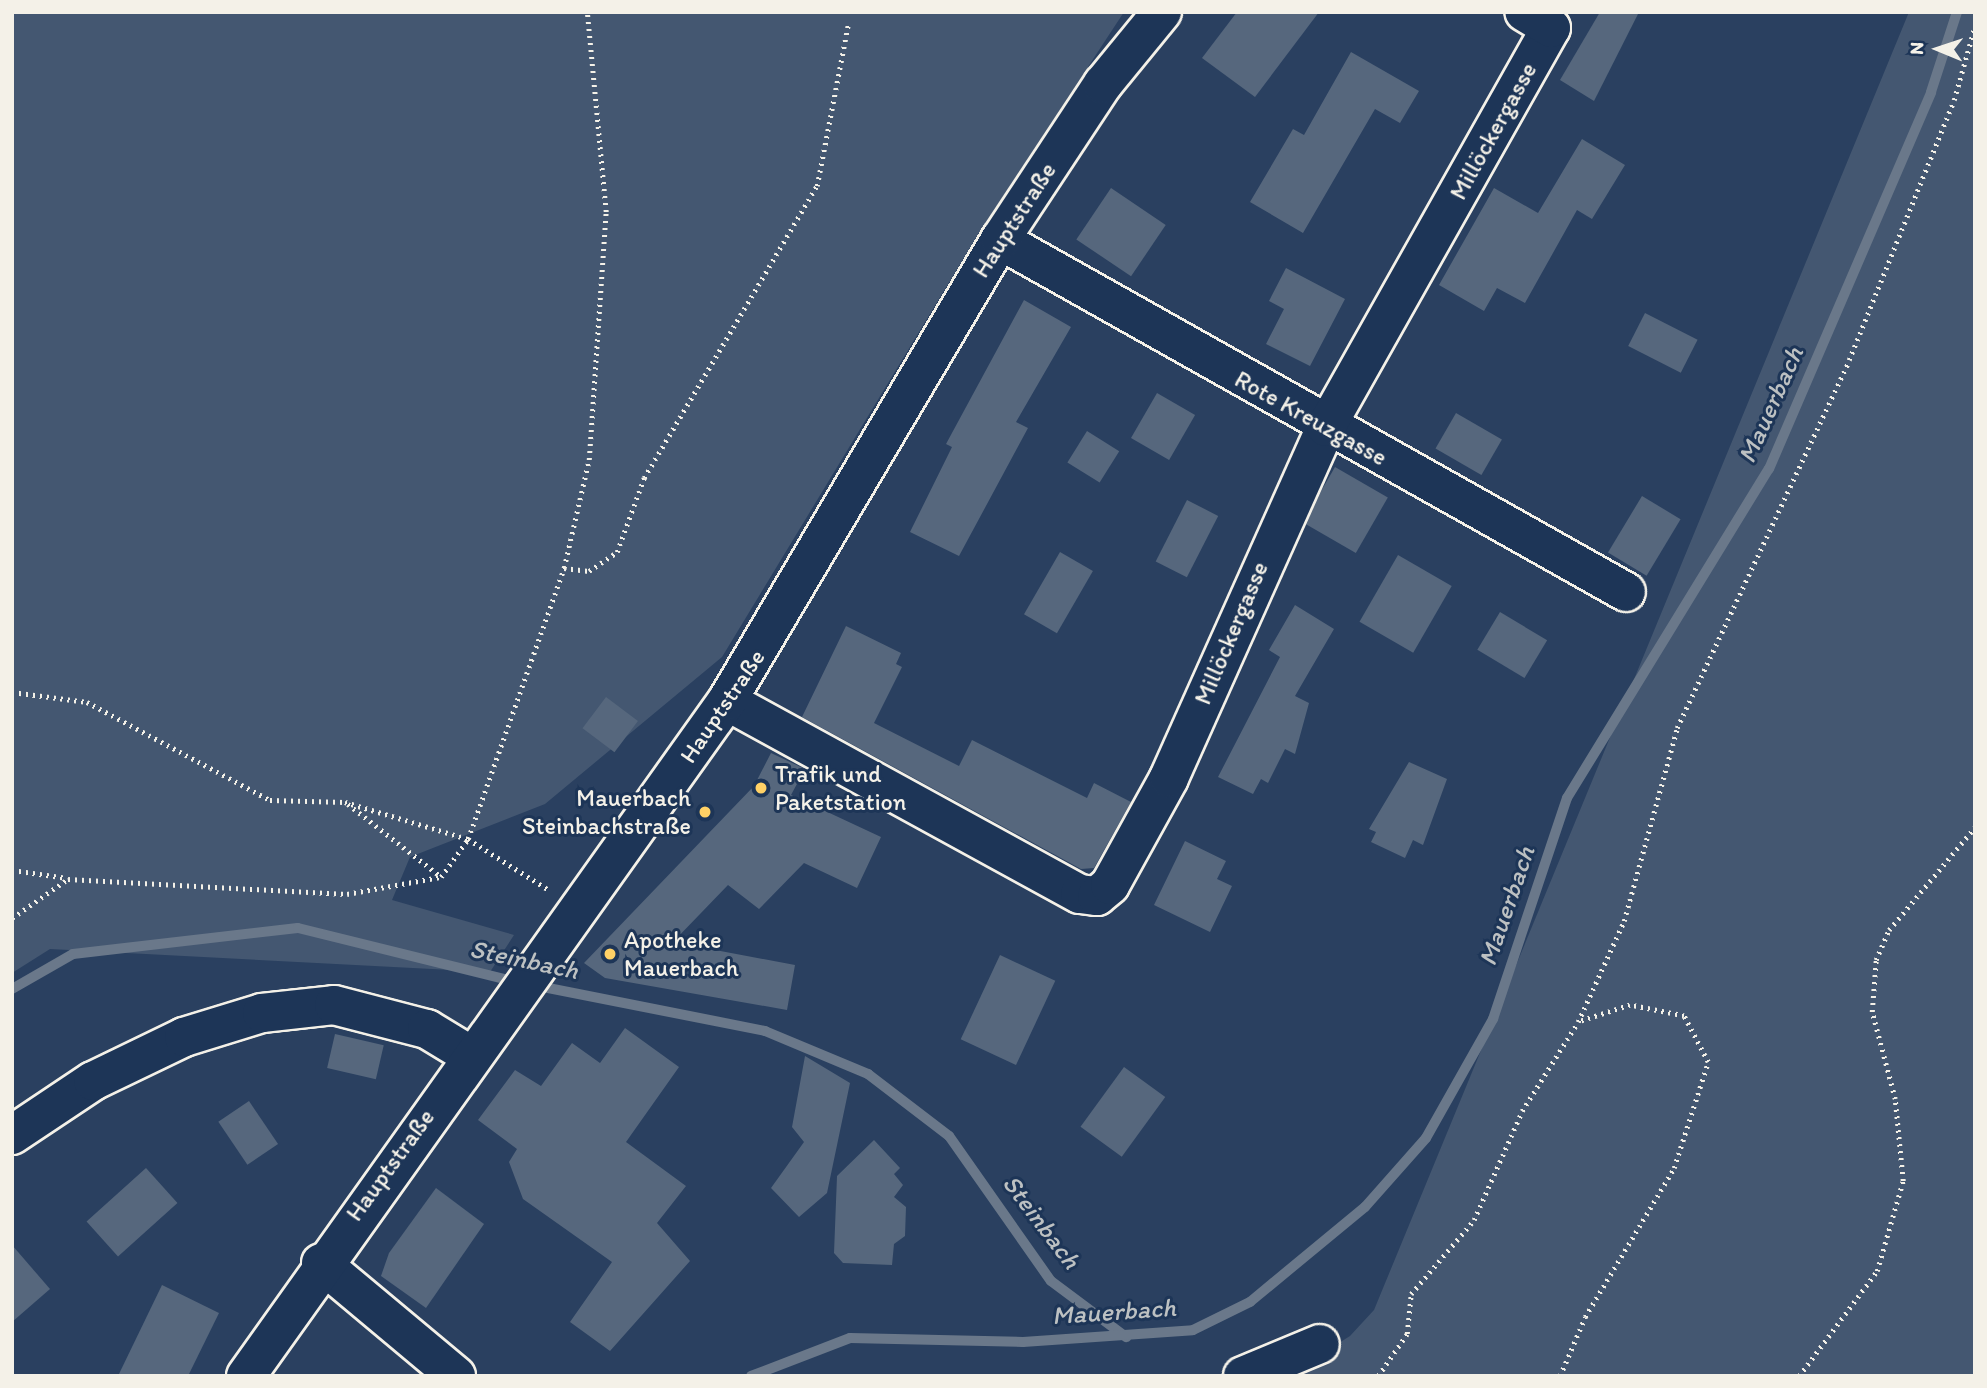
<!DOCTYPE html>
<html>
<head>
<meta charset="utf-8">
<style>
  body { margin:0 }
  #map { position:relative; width:1987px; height:1388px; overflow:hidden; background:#2a4060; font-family:Itim,sans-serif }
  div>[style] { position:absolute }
  .green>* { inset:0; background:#445771 }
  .stream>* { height:10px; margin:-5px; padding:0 5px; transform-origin:5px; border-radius:5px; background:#6a788a }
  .building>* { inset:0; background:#56677d; transform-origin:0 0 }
  .path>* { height:4.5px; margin-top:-2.25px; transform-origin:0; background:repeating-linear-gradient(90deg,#f4f1e8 0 2px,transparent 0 7px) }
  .roads { filter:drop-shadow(2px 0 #f4f1e8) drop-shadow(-2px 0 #f4f1e8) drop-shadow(0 2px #f4f1e8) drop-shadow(0 -2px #f4f1e8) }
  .minor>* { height:38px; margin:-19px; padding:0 19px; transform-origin:19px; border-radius:19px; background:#1d3557 }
  .major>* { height:38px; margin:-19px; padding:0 19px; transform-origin:19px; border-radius:19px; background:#1d3557 }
  .dots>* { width:19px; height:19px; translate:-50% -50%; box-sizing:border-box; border:4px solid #1d3557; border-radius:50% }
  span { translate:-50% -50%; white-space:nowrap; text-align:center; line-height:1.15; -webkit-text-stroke:6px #1d3557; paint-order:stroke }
  .street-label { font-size:24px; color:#f4f1e8 }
  .poi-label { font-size:24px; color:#f4f1e8 }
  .left { translate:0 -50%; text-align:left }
  .right { translate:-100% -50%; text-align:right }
  .water-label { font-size:26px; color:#bdc1c2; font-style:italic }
  .frame { position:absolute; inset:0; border:14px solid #f4f1e8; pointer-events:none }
  .north { position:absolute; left:1903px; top:14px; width:70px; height:70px; -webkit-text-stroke:5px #1d3557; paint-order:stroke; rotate:272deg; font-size:19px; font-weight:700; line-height:28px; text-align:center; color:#f4f1e8 }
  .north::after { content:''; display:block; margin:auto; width:24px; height:32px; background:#f4f1e8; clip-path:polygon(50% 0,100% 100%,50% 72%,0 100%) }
</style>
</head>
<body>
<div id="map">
  <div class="green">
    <i style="clip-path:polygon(12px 12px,1124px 12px,979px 233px,722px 657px,545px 804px,410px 857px,392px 900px,514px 935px,490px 972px,50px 949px,12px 973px)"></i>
    <i style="clip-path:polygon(1909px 12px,1975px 12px,1975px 1376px,1297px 1376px,1294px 1371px,1350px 1336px,1374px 1310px)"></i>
  </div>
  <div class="stream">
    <i style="left:533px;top:985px;width:237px;rotate:11.2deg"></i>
    <i style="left:765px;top:1031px;width:112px;rotate:22.7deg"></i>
    <i style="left:868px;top:1074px;width:102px;rotate:37.4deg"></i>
    <i style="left:949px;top:1136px;width:177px;rotate:54.9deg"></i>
    <i style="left:1051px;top:1281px;width:94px;rotate:36.7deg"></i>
    <i style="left:12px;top:989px;width:70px;rotate:-29.8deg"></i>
    <i style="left:73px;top:954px;width:226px;rotate:-6.6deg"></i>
    <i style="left:298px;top:928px;width:226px;rotate:13.9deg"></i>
    <i style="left:751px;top:1376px;width:106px;rotate:-21deg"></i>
    <i style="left:850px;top:1338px;width:173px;rotate:1.3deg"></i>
    <i style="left:1023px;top:1342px;width:170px;rotate:-4deg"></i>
    <i style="left:1193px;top:1330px;width:64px;rotate:-26.2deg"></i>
    <i style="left:1250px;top:1302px;width:149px;rotate:-39.6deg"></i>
    <i style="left:1365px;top:1207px;width:92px;rotate:-48.5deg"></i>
    <i style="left:1426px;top:1138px;width:137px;rotate:-60.6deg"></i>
    <i style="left:1493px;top:1019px;width:233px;rotate:-71.5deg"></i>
    <i style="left:1567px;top:798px;width:386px;rotate:-58.5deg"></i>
    <i style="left:1769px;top:469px;width:410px;rotate:-66.7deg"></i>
    <i style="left:1931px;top:92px;width:84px;rotate:-72deg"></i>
  </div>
  <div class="building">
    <i style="clip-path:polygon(1237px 12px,1319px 12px,1255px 97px,1202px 58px)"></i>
    <i style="clip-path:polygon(1600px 12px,1639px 12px,1594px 101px,1560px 80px)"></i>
    <i style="clip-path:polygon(1351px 52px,1419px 91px,1400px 123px,1375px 109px,1303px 233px,1250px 202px,1293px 129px,1304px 135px)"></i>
    <i style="clip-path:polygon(1582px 139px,1625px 165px,1592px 219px,1577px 210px,1525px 303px,1497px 288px,1484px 311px,1439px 285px,1494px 188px,1538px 213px)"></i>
    <i style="left:1111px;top:188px;width:66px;height:62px;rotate:34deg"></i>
    <i style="clip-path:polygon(1286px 268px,1345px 299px,1310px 366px,1266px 344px,1284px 309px,1269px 301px)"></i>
    <i style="clip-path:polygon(1024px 300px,1071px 327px,1016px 422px,1028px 428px,959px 556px,910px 532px,952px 447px,946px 444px)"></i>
    <i style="left:1645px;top:313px;width:59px;height:37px;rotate:27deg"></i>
    <i style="left:1157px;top:393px;width:44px;height:52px;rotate:30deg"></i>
    <i style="left:1456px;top:413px;width:53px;height:41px;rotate:30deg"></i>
    <i style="left:1087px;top:431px;width:38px;height:37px;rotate:32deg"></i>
    <i style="left:1335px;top:467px;width:61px;height:64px;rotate:30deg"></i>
    <i style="left:1642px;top:496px;width:45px;height:66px;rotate:31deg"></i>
    <i style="left:1187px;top:500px;width:35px;height:69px;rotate:27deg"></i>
    <i style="left:1060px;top:552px;width:38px;height:72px;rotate:30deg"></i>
    <i style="left:1398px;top:555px;width:62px;height:77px;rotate:30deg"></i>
    <i style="clip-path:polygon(1295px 605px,1334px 629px,1295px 696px,1309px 703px,1295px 754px,1285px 749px,1268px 783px,1261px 779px,1253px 794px,1218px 777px,1280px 657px,1269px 650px)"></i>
    <i style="left:1500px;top:612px;width:55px;height:44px;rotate:31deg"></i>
    <i style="clip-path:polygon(846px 626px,901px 653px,896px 664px,902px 667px,874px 723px,959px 766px,972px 740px,1087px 798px,1094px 783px,1131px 802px,1094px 868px,1081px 869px,802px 717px)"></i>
    <i style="left:606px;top:697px;width:40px;height:39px;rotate:37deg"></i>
    <i style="clip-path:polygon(771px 753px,805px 769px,791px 795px,881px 837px,857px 888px,804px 863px,759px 909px,728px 885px,673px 942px,795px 965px,787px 1010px,605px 978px,584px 963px,754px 786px)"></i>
    <i style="clip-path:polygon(1409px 762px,1447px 779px,1423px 845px,1413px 840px,1405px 858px,1371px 842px,1376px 832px,1369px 829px)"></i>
    <i style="clip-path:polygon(1185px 841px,1226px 861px,1217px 879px,1232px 886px,1210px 932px,1154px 905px)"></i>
    <i style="left:1000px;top:955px;width:61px;height:93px;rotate:25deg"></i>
    <i style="clip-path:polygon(625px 1028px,679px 1067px,626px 1142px,686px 1186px,657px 1223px,690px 1261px,610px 1351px,570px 1322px,612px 1262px,523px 1199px,509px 1162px,517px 1149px,478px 1120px,515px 1070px,541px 1086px,572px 1043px,600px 1063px)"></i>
    <i style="left:335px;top:1034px;width:50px;height:35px;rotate:13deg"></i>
    <i style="clip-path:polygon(805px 1056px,850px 1083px,827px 1193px,799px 1217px,771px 1188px,804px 1142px,792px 1127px)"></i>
    <i style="left:1124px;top:1067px;width:51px;height:74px;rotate:36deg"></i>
    <i style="left:249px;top:1101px;width:52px;height:37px;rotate:56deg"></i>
    <i style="clip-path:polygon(874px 1140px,900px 1168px,894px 1174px,903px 1185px,894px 1197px,906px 1207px,905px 1236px,894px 1244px,892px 1265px,843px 1263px,834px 1253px,837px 1176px)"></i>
    <i style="left:146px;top:1168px;width:47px;height:80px;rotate:48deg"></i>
    <i style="clip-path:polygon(436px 1188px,484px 1224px,426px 1308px,381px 1276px,389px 1253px)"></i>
    <i style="clip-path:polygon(12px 1245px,50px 1289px,12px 1322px)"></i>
    <i style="clip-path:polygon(162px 1285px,219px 1313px,188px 1376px,118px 1376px)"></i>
  </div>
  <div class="path">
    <i style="left:564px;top:568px;width:25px;rotate:7deg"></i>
    <i style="left:589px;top:571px;width:34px;rotate:-34deg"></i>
    <i style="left:617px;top:552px;width:79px;rotate:-70deg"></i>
    <i style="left:644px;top:478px;width:339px;rotate:-59.4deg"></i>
    <i style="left:817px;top:186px;width:164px;rotate:-79.1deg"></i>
    <i style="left:12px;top:692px;width:76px;rotate:7.6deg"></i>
    <i style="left:87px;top:702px;width:208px;rotate:28.2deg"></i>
    <i style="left:270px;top:800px;width:75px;rotate:1.5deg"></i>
    <i style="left:345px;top:802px;width:128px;rotate:16.7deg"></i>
    <i style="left:468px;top:839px;width:96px;rotate:32.2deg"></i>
    <i style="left:348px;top:804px;width:117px;rotate:38deg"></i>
    <i style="left:12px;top:870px;width:56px;rotate:8.3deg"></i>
    <i style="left:12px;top:918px;width:68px;rotate:-34.9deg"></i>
    <i style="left:68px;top:879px;width:279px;rotate:3.1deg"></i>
    <i style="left:347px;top:894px;width:96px;rotate:-10.3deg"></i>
    <i style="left:441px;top:877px;width:47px;rotate:-54.6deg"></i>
    <i style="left:468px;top:839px;width:288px;rotate:-70.5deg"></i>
    <i style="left:564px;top:568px;width:111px;rotate:-77deg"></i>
    <i style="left:589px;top:460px;width:249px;rotate:-86.1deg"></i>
    <i style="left:606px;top:212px;width:201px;rotate:-95.4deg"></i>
    <i style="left:1378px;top:1376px;width:51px;rotate:-55.4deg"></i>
    <i style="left:1407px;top:1334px;width:40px;rotate:-84.3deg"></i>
    <i style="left:1411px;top:1294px;width:97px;rotate:-49.6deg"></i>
    <i style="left:1474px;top:1220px;width:119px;rotate:-66.2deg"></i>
    <i style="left:1522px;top:1111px;width:105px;rotate:-57.8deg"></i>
    <i style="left:1578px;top:1022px;width:111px;rotate:-65.5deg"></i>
    <i style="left:1624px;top:921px;width:200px;rotate:-74.6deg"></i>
    <i style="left:1677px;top:728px;width:406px;rotate:-64.9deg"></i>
    <i style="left:1849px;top:360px;width:280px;rotate:-68deg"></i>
    <i style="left:1954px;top:100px;width:77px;rotate:-74.2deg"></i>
    <i style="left:1560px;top:1376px;width:64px;rotate:-67deg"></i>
    <i style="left:1585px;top:1317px;width:174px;rotate:-59.1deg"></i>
    <i style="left:1674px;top:1168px;width:111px;rotate:-72.2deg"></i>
    <i style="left:1708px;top:1062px;width:52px;rotate:-117.6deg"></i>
    <i style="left:1684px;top:1016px;width:55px;rotate:-168.5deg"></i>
    <i style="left:1630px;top:1005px;width:55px;rotate:161.9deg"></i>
    <i style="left:1799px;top:1376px;width:131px;rotate:-53.4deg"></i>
    <i style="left:1877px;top:1271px;width:94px;rotate:-73.9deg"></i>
    <i style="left:1903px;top:1181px;width:82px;rotate:-95.6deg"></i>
    <i style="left:1895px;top:1099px;width:90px;rotate:-104.8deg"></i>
    <i style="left:1872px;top:1012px;width:52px;rotate:-85.6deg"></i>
    <i style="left:1876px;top:960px;width:33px;rotate:-67deg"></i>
    <i style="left:1889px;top:930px;width:134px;rotate:-50.1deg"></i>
  </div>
  <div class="roads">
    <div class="minor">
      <i style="left:1000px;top:240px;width:718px;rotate:29.35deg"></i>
      <i style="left:727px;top:701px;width:402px;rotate:28.7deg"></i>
      <i style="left:1080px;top:894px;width:17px;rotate:7deg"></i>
      <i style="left:1097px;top:896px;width:17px;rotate:-40deg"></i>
      <i style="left:1110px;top:885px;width:122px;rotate:-61.1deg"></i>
      <i style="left:1169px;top:778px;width:385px;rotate:-65.9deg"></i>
      <i style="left:1326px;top:427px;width:458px;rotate:-60.6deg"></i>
      <i style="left:1551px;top:28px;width:31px;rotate:-149deg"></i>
      <i style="left:12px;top:1135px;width:97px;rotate:-33.7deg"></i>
      <i style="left:93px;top:1081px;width:101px;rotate:-25.8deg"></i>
      <i style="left:184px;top:1037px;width:82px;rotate:-17.1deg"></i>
      <i style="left:262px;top:1013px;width:72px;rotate:-6.3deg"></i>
      <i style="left:334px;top:1005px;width:96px;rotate:14.5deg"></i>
      <i style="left:427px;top:1029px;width:50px;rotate:31.2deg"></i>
      <i style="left:321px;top:1263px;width:176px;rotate:39.9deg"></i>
      <i style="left:1243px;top:1376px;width:83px;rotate:-22.6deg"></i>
    </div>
    <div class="major">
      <i style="left:246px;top:1376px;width:829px;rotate:-54.53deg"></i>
      <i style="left:727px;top:701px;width:536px;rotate:-59.37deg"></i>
      <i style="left:1000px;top:240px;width:187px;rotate:-56.6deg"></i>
      <i style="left:1103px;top:84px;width:93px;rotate:-50.7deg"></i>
    </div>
  </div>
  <div class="dots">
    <i style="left:761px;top:788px;background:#ffd166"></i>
    <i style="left:705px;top:812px;background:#ffd166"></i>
    <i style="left:610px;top:954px;background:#ffd166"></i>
  </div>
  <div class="street-label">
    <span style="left:1493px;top:131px;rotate:-61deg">Millöckergasse</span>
    <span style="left:1014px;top:220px;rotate:-57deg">Hauptstraße</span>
    <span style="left:1311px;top:418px;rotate:29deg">Rote Kreuzgasse</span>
    <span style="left:1231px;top:633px;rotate:-67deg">Millöckergasse</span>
    <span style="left:722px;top:706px;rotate:-56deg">Hauptstraße</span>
    <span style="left:390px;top:1165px;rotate:-54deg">Hauptstraße</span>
  </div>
  <div class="poi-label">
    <span class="left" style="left:775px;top:788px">Trafik und<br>Paketstation</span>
    <span class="right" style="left:691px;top:812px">Mauerbach<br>Steinbachstraße</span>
    <span class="left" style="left:624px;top:954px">Apotheke<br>Mauerbach</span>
  </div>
  <div class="water-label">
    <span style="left:1771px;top:405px;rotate:-66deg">Mauerbach</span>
    <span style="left:1507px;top:906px;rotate:-71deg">Mauerbach</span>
    <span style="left:524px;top:960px;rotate:12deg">Steinbach</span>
    <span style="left:1041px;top:1222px;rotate:53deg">Steinbach</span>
    <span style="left:1114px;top:1312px;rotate:-4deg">Mauerbach</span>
  </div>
  <div class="frame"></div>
  <div class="north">N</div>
</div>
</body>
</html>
